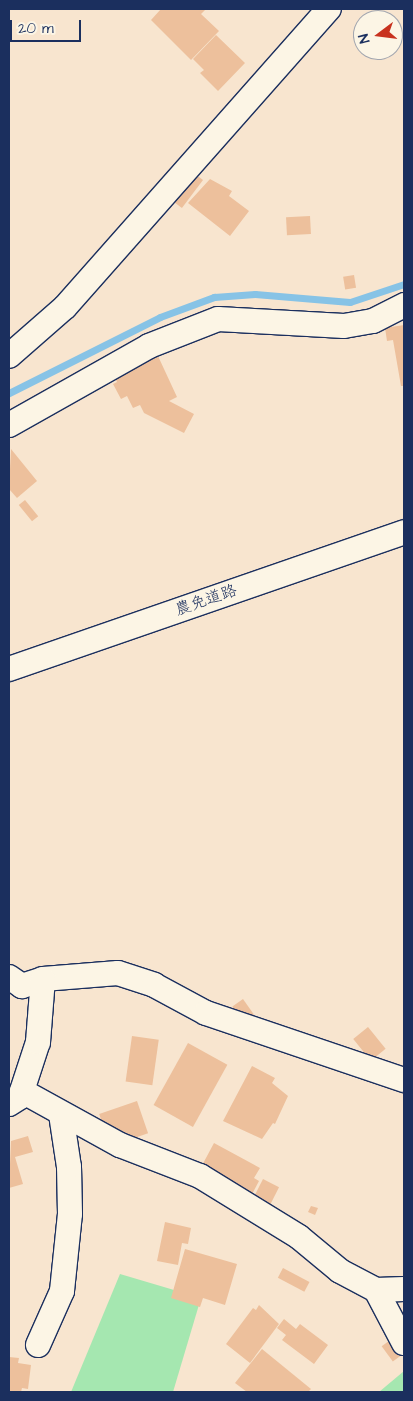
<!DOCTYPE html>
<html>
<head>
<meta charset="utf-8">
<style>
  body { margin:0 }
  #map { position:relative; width:413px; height:1401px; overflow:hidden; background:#f8e5cf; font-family:"Architects Daughter","Klee One",sans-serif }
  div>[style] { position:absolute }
  .green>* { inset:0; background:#a5e7b0 }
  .stream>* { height:7px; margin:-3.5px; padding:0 3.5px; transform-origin:3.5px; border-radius:3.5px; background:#87c3e6 }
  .building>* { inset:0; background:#edc09c; transform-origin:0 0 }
  .roads { filter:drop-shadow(1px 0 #1b2f5e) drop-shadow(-1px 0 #1b2f5e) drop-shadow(0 1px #1b2f5e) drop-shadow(0 -1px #1b2f5e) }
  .minor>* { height:24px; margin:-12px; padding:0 12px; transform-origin:12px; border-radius:12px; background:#fcf5e5 }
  span { translate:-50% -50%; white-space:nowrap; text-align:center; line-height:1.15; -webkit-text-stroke:4.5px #fcf5e5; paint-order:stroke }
  .street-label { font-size:16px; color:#1b2f5e }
  .frame { position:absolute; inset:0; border:10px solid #1b2f5e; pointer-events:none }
  .north { position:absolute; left:353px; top:10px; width:50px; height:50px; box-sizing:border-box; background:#fcf5e5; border:1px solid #a2a6af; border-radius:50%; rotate:255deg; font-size:14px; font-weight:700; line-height:20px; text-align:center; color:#1b2f5e }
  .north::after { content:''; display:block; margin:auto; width:18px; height:22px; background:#c8321e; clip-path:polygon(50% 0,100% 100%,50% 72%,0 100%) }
  .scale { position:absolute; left:10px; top:20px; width:71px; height:22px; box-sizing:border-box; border:2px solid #1b2f5e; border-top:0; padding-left:6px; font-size:15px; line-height:18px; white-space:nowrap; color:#1b2f5e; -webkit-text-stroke:4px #fcf5e5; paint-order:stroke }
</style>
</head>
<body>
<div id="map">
  <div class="green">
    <i style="clip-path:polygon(120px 1274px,201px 1298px,173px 1392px,71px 1392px)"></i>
    <i style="clip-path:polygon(404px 1371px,404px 1392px,379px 1392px)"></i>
  </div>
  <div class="stream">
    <i style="left:9px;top:393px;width:169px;rotate:-26.7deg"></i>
    <i style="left:160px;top:317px;width:58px;rotate:-20.3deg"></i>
    <i style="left:214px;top:297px;width:41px;rotate:-4.2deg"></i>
    <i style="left:255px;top:294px;width:95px;rotate:4.8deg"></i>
    <i style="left:350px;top:302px;width:57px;rotate:-18.4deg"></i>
  </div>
  <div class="building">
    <i style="clip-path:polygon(161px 9px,206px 9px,201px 14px,219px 31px,191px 60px,151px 20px)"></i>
    <i style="clip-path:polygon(216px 35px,245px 63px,218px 91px,200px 73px,204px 70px,193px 59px)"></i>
    <i style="left:195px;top:174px;width:10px;height:35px;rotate:37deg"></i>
    <i style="clip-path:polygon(210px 179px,232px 191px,229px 196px,249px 211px,230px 236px,188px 203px)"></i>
    <i style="left:310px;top:216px;width:18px;height:24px;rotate:87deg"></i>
    <i style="left:354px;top:275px;width:13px;height:11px;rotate:81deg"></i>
    <i style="clip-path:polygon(404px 325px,404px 386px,401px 386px,393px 340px,387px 341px,385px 328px)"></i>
    <i style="clip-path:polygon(158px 356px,177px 397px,169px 401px,194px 414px,184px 433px,144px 413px,140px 405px,133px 408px,127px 396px,121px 399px,113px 384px,117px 382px,114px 376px)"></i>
    <i style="clip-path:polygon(11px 449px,37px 481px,17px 498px,9px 489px)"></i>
    <i style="left:25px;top:500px;width:21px;height:8px;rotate:51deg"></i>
    <i style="left:243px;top:999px;width:19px;height:13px;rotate:55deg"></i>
    <i style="left:368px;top:1027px;width:28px;height:19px;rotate:51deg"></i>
    <i style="left:132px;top:1036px;width:27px;height:46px;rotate:8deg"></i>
    <i style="left:188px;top:1043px;width:45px;height:71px;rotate:29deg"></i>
    <i style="clip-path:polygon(252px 1066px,275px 1078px,272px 1083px,288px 1096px,275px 1124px,273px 1123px,262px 1139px,223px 1121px)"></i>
    <i style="left:137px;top:1101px;width:34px;height:40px;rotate:71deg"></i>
    <i style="clip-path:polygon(28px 1136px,33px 1152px,15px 1157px,23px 1184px,9px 1188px,11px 1141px)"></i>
    <i style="clip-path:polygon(214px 1143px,260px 1168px,254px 1178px,259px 1181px,251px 1196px,199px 1171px)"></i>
    <i style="left:263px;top:1179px;width:18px;height:21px;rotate:27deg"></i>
    <i style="clip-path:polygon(311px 1206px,318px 1208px,315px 1215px,308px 1212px)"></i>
    <i style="clip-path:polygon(165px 1222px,191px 1228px,188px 1244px,182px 1243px,178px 1265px,157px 1261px)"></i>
    <i style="clip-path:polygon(185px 1249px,237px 1264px,225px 1305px,203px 1298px,200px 1307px,171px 1298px)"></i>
    <i style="left:283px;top:1268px;width:30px;height:11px;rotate:28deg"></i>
    <i style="clip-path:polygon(259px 1305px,279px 1324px,250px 1363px,226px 1344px,253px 1308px,256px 1310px)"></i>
    <i style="clip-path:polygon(284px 1319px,296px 1329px,300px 1324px,328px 1345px,314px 1364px,282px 1340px,286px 1335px,277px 1328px)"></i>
    <i style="left:393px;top:1338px;width:19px;height:14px;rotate:54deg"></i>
    <i style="clip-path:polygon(262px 1349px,311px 1389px,308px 1392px,247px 1392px,235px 1383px)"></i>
    <i style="clip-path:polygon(9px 1357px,19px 1358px,18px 1363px,31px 1365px,28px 1389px,22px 1388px,21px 1392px,9px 1392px)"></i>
  </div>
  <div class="roads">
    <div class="minor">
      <i style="left:9px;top:356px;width:74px;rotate:-41.2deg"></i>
      <i style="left:65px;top:307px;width:398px;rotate:-48.5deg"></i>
      <i style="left:9px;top:425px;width:161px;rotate:-29.4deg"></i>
      <i style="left:149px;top:346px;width:74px;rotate:-21.4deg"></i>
      <i style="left:218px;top:319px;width:126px;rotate:3.2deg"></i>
      <i style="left:344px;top:326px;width:29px;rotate:-10deg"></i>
      <i style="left:373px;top:321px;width:35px;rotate:-27deg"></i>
      <i style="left:9px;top:669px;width:418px;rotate:-19.1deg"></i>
      <i style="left:9px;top:977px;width:16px;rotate:35deg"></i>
      <i style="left:22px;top:986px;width:22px;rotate:-18deg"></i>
      <i style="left:43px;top:979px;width:75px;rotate:-4.6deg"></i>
      <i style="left:118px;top:973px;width:38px;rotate:18deg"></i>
      <i style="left:154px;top:985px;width:59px;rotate:28.3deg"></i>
      <i style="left:206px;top:1013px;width:209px;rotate:18.7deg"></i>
      <i style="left:22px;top:1091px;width:112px;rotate:28.9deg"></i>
      <i style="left:120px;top:1145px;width:86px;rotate:21.2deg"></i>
      <i style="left:200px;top:1176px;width:116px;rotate:31.6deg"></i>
      <i style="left:299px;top:1237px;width:53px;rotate:39.7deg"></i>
      <i style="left:340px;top:1271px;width:41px;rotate:27.8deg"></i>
      <i style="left:376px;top:1290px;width:28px;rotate:-2deg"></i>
      <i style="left:9px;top:1104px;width:13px;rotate:-32deg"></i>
      <i style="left:20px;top:1097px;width:58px;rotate:-71.9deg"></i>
      <i style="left:38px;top:1042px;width:63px;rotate:-85.5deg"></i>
      <i style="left:376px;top:1290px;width:60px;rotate:62.2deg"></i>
      <i style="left:38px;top:1345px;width:59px;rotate:-66deg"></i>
      <i style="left:62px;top:1291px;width:77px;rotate:-84.1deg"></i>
      <i style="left:70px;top:1214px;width:47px;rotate:-91.2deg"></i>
      <i style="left:69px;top:1167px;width:54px;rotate:-98.6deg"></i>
    </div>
  </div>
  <div class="street-label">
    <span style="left:206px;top:600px;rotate:-19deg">農免道路</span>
  </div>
  <div class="frame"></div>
  <div class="north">N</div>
  <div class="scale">20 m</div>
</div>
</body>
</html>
